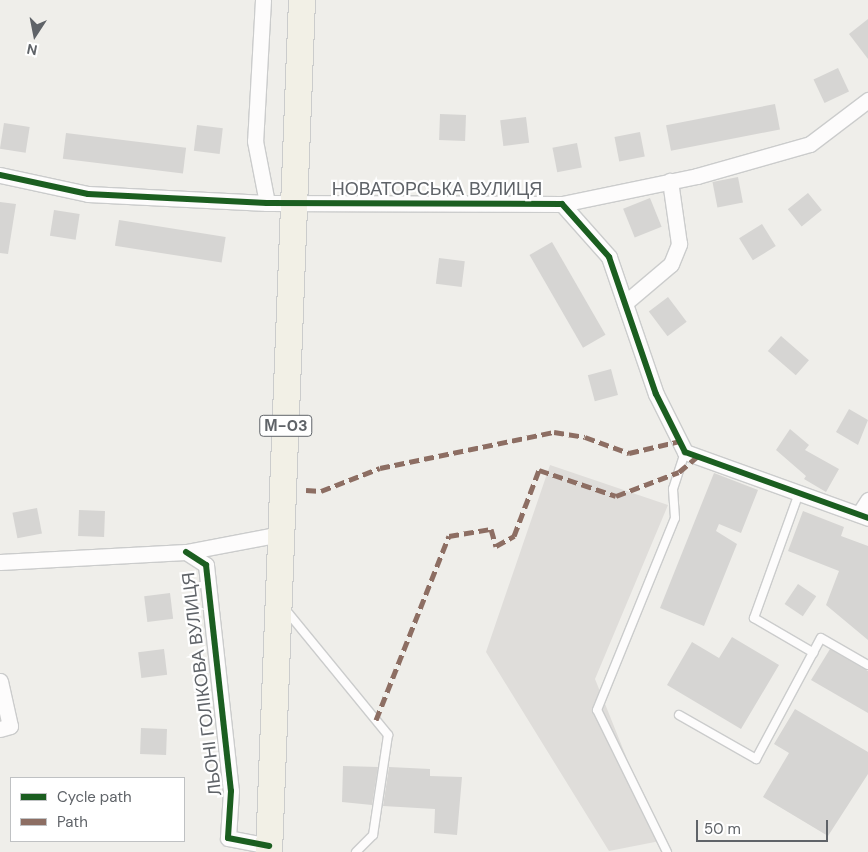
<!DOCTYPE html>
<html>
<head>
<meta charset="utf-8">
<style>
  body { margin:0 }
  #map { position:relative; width:868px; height:852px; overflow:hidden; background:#efeeea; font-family:"DM Sans",sans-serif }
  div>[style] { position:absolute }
  .industrial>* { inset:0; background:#dfddda }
  .building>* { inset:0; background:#d6d5d3; transform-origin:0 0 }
  .roads { filter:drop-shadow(1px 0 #cbcccc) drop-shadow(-1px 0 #cbcccc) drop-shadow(0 1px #cbcccc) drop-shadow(0 -1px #cbcccc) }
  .service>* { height:8px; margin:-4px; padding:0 4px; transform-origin:4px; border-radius:4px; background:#fdfcfc }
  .minor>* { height:15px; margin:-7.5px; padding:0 7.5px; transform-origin:7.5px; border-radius:7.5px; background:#fdfcfc }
  .trunk>* { height:26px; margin:-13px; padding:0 13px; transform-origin:13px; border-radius:13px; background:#f2f0e6 }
  .quiet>* { height:5px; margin-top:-2.5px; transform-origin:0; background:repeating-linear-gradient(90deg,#8d6e63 0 10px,transparent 0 15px) }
  .cycleway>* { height:6px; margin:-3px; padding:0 3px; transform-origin:3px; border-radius:3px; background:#1b5e20 }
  span { translate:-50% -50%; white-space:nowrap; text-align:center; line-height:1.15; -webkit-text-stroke:4.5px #fff; paint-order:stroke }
  .shield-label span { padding:1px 4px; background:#fff; border:1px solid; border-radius:4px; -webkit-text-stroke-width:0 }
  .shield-label { font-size:16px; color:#5f6368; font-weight:700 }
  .street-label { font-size:18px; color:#5f6368 }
  .legend { position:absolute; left:10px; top:777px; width:175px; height:65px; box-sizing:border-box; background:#fff; border:1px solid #bfc1c3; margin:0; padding:6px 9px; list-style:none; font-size:15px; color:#5f6368 }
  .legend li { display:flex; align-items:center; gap:10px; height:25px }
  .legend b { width:25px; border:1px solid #bfc1c3 }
  .north { position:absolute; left:10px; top:10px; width:50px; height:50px; -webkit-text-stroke:4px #fff; paint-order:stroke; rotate:191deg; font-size:14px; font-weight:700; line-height:20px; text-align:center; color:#5f6368 }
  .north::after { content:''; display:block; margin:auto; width:18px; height:22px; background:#5f6368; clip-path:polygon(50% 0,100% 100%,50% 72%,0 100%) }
  .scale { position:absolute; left:696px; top:820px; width:132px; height:22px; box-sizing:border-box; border:2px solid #5f6368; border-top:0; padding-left:6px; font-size:15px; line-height:18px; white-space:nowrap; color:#5f6368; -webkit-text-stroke:4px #fff; paint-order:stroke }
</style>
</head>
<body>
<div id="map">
  <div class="industrial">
    <i style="clip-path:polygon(550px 465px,668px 505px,595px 679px,660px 841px,609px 851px,486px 652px)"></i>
  </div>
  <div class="building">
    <i style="clip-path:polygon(868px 19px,868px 59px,849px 34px)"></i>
    <i style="left:838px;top:68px;width:26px;height:27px;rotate:65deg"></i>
    <i style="left:775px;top:104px;width:26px;height:111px;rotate:79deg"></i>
    <i style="left:440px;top:114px;width:26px;height:26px;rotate:2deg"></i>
    <i style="left:526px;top:117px;width:26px;height:26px;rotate:83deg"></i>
    <i style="left:4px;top:123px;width:26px;height:26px;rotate:9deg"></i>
    <i style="left:197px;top:125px;width:26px;height:26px;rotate:7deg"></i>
    <i style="left:640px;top:132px;width:25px;height:26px;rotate:79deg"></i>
    <i style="left:66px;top:133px;width:121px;height:26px;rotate:7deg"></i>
    <i style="left:577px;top:143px;width:25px;height:25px;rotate:79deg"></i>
    <i style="left:738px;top:177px;width:26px;height:26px;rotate:79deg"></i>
    <i style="left:808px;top:193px;width:22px;height:26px;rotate:51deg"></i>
    <i style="left:650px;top:198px;width:31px;height:29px;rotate:68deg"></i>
    <i style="clip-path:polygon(0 202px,16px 204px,8px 254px,0 253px)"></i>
    <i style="left:54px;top:210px;width:26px;height:26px;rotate:9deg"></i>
    <i style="left:119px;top:220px;width:108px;height:26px;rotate:9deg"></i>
    <i style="left:762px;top:224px;width:26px;height:27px;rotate:58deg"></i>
    <i style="left:552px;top:242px;width:107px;height:26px;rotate:60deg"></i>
    <i style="left:439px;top:258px;width:26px;height:26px;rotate:7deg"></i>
    <i style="left:668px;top:297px;width:31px;height:24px;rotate:53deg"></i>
    <i style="left:781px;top:336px;width:37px;height:20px;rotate:41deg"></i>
    <i style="left:611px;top:369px;width:27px;height:24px;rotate:75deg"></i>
    <i style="clip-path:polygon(849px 409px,868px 420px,858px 445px,836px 432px)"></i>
    <i style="clip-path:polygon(790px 429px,809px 445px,805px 450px,839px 469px,826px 492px,804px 479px,806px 476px,776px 450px)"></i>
    <i style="clip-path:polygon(714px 473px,758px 490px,741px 533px,719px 524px,716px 531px,737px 544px,704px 626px,660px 608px)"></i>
    <i style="left:37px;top:508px;width:26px;height:25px;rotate:79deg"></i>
    <i style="left:79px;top:510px;width:26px;height:26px;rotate:2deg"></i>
    <i style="clip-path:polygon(803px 511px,844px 527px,841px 536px,868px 546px,868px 640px,826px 605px,839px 571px,788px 551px)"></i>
    <i style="left:798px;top:584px;width:22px;height:24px;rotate:34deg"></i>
    <i style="left:170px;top:593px;width:26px;height:26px;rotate:83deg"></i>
    <i style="clip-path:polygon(732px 637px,779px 665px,741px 729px,667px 685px,692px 642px,719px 658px)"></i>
    <i style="left:164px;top:649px;width:26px;height:26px;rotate:83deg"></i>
    <i style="clip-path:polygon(830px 649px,868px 671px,868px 713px,811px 680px)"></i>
    <i style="clip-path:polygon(795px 709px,868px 752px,868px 774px,828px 836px,763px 797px,789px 753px,774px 744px)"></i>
    <i style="left:141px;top:728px;width:26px;height:26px;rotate:2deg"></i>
    <i style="clip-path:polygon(343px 766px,378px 767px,372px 805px,342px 802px)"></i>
    <i style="clip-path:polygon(389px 767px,430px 769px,430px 776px,462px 777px,457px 835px,434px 833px,435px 809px,383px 806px)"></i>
  </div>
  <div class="roads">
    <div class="service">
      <i style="left:799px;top:493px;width:133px;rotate:109.8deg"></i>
      <i style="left:754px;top:618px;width:69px;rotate:30.3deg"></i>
      <i style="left:285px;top:609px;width:163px;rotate:50.7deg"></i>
      <i style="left:388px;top:735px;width:101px;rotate:98.5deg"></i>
      <i style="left:373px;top:835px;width:24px;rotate:135deg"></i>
      <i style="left:679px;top:715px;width:89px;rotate:29.7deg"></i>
      <i style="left:756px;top:759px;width:137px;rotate:-61.8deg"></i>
      <i style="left:821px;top:638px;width:54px;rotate:29.9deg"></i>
      <i style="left:667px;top:852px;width:158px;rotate:-116.2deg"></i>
      <i style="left:597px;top:710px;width:207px;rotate:-67.9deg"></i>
      <i style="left:675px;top:518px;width:29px;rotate:-94deg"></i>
      <i style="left:673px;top:489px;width:39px;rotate:-72deg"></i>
    </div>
    <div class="minor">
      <i style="left:263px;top:0;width:141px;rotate:93.2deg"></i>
      <i style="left:255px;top:141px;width:63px;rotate:79deg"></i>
      <i style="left:0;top:175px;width:90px;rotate:12.2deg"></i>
      <i style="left:88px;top:194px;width:179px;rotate:2.9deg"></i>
      <i style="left:267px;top:203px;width:295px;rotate:0.2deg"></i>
      <i style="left:562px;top:204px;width:71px;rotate:48.4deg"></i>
      <i style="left:609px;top:257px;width:145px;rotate:71.1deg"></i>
      <i style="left:656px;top:394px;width:65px;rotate:63.4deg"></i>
      <i style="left:685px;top:452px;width:195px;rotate:19.8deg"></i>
      <i style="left:562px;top:204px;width:138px;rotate:-11.7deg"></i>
      <i style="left:697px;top:176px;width:117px;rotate:-15.8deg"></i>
      <i style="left:810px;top:144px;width:73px;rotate:-37.2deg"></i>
      <i style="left:625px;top:303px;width:60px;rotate:-40.3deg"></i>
      <i style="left:671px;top:264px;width:22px;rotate:-68deg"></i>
      <i style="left:679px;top:244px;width:64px;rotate:-98.1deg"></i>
      <i style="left:859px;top:514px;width:17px;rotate:-57deg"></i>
      <i style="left:186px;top:552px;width:24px;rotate:33deg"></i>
      <i style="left:206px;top:565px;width:227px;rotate:83.7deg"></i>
      <i style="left:231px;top:791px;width:47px;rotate:93.7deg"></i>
      <i style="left:228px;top:838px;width:42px;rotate:11deg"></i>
      <i style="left:0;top:562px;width:186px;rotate:-3.1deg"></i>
      <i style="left:186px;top:552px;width:97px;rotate:-10.7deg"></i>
      <i style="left:0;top:681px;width:46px;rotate:77.5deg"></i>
      <i style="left:10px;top:726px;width:10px;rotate:163deg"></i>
    </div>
    <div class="trunk">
      <i style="left:269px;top:852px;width:853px;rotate:-87.78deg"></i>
    </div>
  </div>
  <div class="quiet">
    <i style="left:306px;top:490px;width:15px;rotate:4deg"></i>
    <i style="left:321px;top:491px;width:63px;rotate:-21.3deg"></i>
    <i style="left:380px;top:468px;width:178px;rotate:-11.7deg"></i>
    <i style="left:554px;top:432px;width:31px;rotate:9deg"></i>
    <i style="left:585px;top:437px;width:47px;rotate:20deg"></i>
    <i style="left:629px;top:453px;width:52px;rotate:-13.2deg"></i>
    <i style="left:376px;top:720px;width:198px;rotate:-68.4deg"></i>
    <i style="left:449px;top:536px;width:43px;rotate:-9.5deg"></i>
    <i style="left:491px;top:529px;width:18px;rotate:74deg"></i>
    <i style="left:496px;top:546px;width:21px;rotate:-29deg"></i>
    <i style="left:514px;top:536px;width:71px;rotate:-69.3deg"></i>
    <i style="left:539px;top:470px;width:81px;rotate:18.7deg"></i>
    <i style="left:616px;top:496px;width:67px;rotate:-20.9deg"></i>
    <i style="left:679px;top:472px;width:25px;rotate:-40deg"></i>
  </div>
  <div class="cycleway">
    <i style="left:0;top:175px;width:90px;rotate:12.2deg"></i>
    <i style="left:88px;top:194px;width:179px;rotate:2.9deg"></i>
    <i style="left:267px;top:203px;width:295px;rotate:0.2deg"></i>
    <i style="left:562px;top:204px;width:71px;rotate:48.4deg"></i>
    <i style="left:609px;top:257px;width:145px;rotate:71.1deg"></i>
    <i style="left:656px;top:394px;width:65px;rotate:63.4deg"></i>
    <i style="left:685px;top:452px;width:195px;rotate:19.8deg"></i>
    <i style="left:186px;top:552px;width:24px;rotate:33deg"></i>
    <i style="left:206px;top:565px;width:227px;rotate:83.7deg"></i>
    <i style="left:231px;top:791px;width:47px;rotate:93.7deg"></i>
    <i style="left:228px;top:838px;width:42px;rotate:11deg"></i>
  </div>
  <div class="shield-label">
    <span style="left:286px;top:426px">М-03</span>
  </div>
  <div class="street-label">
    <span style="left:437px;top:189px">НОВАТОРСЬКА ВУЛИЦЯ</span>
    <span style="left:202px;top:684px;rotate:-97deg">ЛЬОНІ ГОЛІКОВА ВУЛИЦЯ</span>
  </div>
  <ul class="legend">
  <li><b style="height:6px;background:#1b5e20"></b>Cycle path</li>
  <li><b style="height:6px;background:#8d6e63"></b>Path</li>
  </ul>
  <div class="north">N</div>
  <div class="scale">50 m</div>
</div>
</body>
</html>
